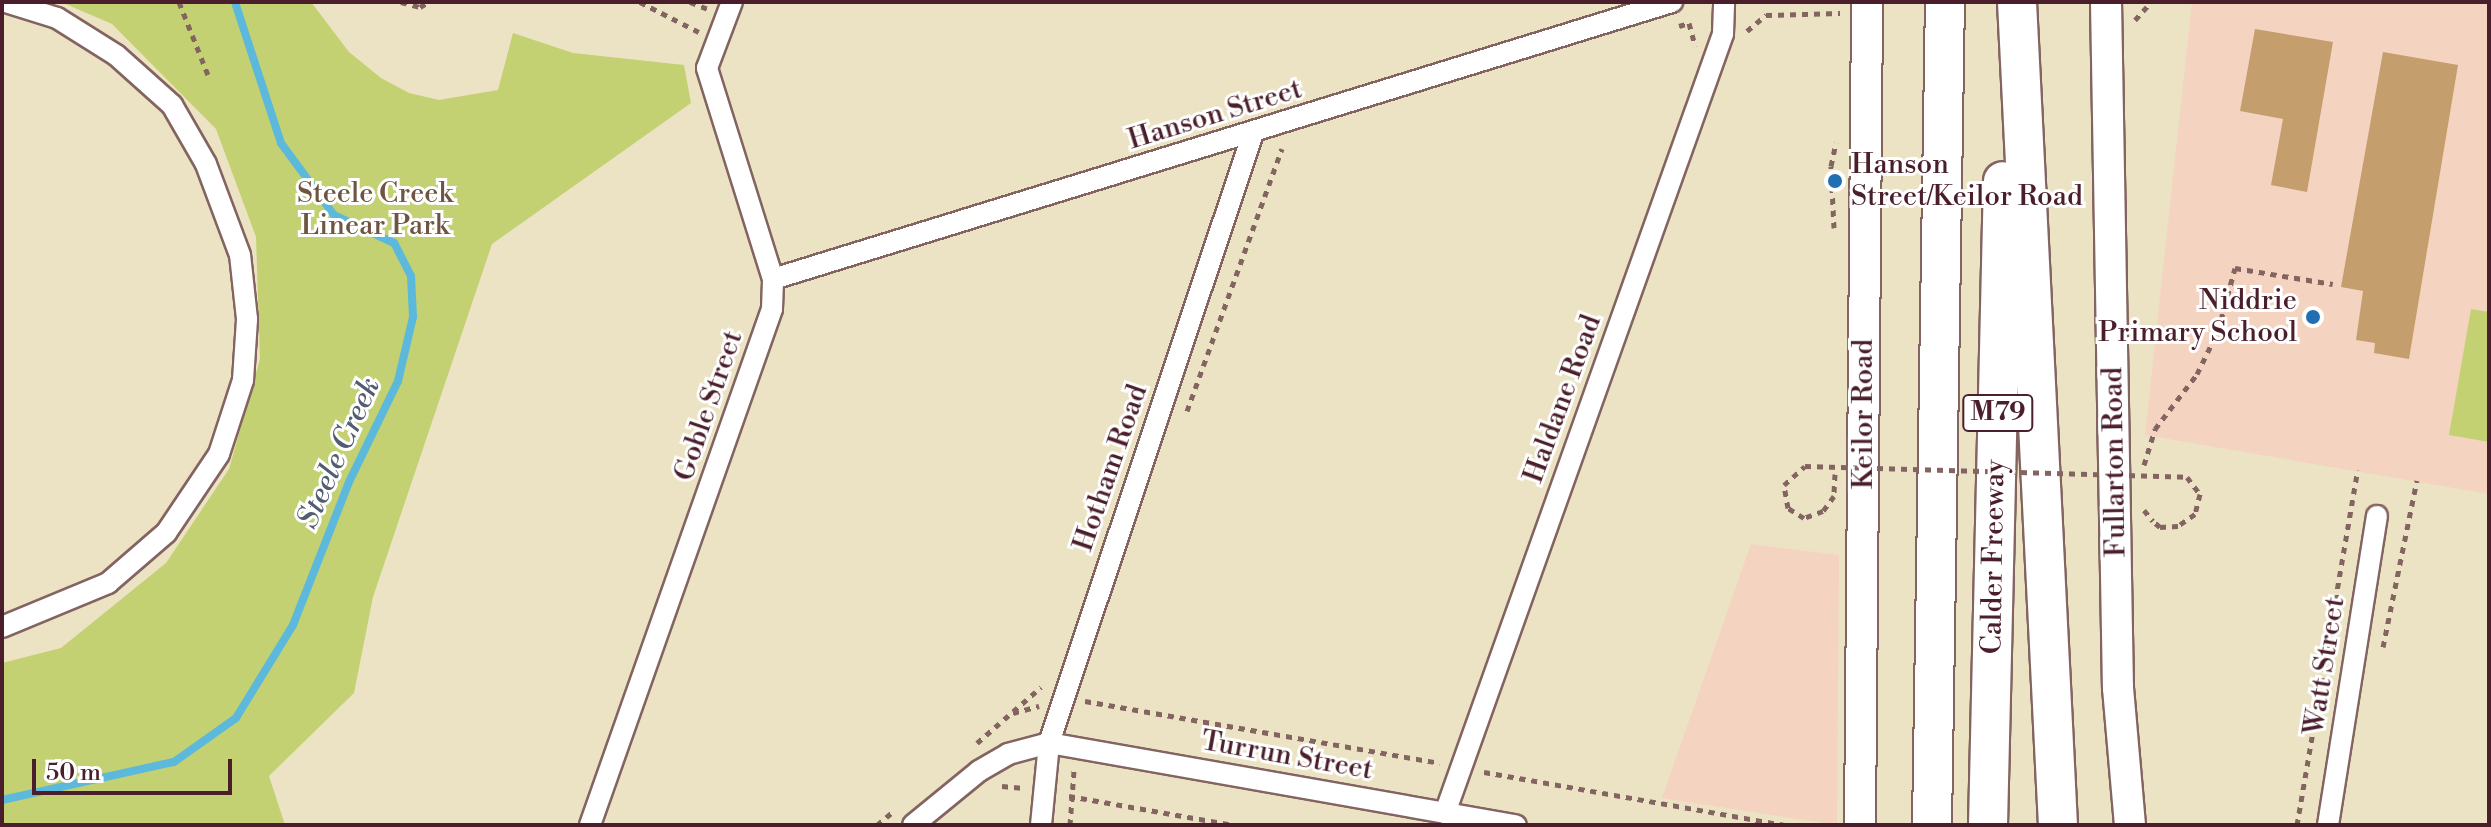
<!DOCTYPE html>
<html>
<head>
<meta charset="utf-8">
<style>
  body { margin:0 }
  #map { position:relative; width:2491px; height:827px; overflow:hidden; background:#ece3c4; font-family:"Libre Bodoni",serif }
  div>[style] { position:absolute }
  .built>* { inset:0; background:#f4d3c0 }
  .green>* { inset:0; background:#c3d173 }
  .stream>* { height:8px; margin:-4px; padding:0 4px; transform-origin:4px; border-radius:4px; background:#5db9db }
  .building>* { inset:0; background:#c49e6c }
  .path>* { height:5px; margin-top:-2.5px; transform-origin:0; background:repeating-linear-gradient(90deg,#836461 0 6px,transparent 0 12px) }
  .roads { filter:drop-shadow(2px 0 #836461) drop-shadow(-2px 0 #836461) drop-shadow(0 2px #836461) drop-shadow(0 -2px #836461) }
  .street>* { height:20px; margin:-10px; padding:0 10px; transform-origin:10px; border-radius:10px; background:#fff }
  .secondary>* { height:30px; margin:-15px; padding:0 15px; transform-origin:15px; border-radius:15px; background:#fff }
  .highway>* { height:38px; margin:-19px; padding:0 19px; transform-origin:19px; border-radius:19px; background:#fff }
  .path-bridge>* { height:5px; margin-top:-2.5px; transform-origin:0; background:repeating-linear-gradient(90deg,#836461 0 6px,transparent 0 12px) }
  .dots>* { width:22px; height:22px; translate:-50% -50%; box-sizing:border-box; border:4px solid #fff; border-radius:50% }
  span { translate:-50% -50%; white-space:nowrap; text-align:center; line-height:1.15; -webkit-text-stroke:6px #fff; paint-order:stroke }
  .shield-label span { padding:2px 6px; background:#fff; border:2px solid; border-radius:6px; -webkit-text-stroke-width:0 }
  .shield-label { font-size:26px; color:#4a1f2b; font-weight:700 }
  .street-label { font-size:28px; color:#4a1f2b }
  .poi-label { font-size:28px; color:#4a1f2b }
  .left { translate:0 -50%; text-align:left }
  .right { translate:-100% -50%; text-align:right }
  .park-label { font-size:28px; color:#6e5441 }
  .water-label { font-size:30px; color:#525d71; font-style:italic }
  .frame { position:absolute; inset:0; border:4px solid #4a1f2b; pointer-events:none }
  .scale { position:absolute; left:32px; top:759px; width:200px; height:36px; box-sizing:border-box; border:4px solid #4a1f2b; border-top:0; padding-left:10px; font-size:24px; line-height:28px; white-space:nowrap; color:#4a1f2b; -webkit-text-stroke:6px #fff; paint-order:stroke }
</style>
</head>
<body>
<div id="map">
  <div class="built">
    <i style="clip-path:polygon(2192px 2px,2489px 2px,2489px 494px,2145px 435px)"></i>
    <i style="clip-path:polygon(1751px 544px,1839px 555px,1837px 825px,1662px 798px)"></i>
  </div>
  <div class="green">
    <i style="clip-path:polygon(61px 2px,311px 2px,349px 52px,381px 78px,409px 93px,439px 100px,498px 90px,513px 33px,573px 53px,684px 65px,691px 103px,492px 244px,373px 597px,354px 693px,269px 776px,285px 825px,2px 825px,2px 663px,61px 648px,166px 563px,229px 469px,260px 359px,256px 237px,216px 129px,112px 24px)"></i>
    <i style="clip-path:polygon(2471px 309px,2489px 312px,2489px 442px,2449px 435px)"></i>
  </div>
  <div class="stream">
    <i style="left:2px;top:800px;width:176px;rotate:-12.5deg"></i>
    <i style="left:174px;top:762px;width:76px;rotate:-35.4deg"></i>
    <i style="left:236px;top:718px;width:109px;rotate:-58.5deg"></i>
    <i style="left:293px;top:625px;width:154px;rotate:-68.6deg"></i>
    <i style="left:349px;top:482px;width:112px;rotate:-64.1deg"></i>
    <i style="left:398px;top:381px;width:66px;rotate:-76.8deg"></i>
    <i style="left:413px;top:317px;width:41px;rotate:-92.8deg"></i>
    <i style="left:411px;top:276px;width:37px;rotate:-117deg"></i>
    <i style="left:394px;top:243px;width:66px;rotate:-155deg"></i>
    <i style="left:334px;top:215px;width:89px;rotate:-126.4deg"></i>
    <i style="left:281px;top:143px;width:148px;rotate:-108.1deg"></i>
  </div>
  <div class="building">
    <i style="clip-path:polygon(2255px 29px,2333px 42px,2307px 192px,2271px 185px,2283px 119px,2240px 111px)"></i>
    <i style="clip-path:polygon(2383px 52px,2458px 65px,2409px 359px,2374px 353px,2375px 343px,2356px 340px,2363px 291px,2341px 287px)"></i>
  </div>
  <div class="path">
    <i style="left:179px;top:2px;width:79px;rotate:68.3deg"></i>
    <i style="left:401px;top:2px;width:20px;rotate:15deg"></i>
    <i style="left:420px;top:7px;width:10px;rotate:-29deg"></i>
    <i style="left:640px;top:2px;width:66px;rotate:27deg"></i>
    <i style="left:690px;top:2px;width:19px;rotate:21deg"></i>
    <i style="left:2135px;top:20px;width:24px;rotate:-48deg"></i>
    <i style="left:1679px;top:26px;width:10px;rotate:-17deg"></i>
    <i style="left:1689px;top:23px;width:24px;rotate:75deg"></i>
    <i style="left:1747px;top:31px;width:25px;rotate:-40deg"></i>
    <i style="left:1766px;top:15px;width:74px;rotate:-1.5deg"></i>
    <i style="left:1834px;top:228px;width:62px;rotate:-92.8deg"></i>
    <i style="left:1831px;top:166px;width:24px;rotate:-78deg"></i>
    <i style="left:1187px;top:411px;width:279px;rotate:-70.1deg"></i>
    <i style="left:2144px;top:465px;width:38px;rotate:-73deg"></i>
    <i style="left:2155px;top:429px;width:69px;rotate:-52.6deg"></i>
    <i style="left:2197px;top:374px;width:48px;rotate:-64deg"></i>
    <i style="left:2218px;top:331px;width:65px;rotate:-74.9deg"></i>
    <i style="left:2235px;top:268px;width:99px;rotate:9.3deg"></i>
    <i style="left:2144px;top:510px;width:14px;rotate:51deg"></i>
    <i style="left:2383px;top:647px;width:170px;rotate:-78.5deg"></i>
    <i style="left:1085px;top:701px;width:360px;rotate:9.9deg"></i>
    <i style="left:1013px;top:713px;width:27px;rotate:-15deg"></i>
    <i style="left:977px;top:743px;width:85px;rotate:-41.2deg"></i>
    <i style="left:1484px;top:772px;width:307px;rotate:10deg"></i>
    <i style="left:1002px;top:786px;width:22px;rotate:5deg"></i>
    <i style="left:1069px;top:796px;width:167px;rotate:10deg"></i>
    <i style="left:877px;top:825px;width:23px;rotate:-40deg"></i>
    <i style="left:1070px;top:825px;width:55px;rotate:-85.8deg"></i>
    <i style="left:2297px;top:825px;width:360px;rotate:-80.3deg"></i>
  </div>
  <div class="roads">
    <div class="street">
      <i style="left:773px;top:279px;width:941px;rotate:-17.13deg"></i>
      <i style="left:2px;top:627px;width:115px;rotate:-22.5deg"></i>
      <i style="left:108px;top:583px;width:77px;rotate:-40.8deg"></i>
      <i style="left:166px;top:533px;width:95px;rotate:-56.1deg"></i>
      <i style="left:219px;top:454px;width:78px;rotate:-72deg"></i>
      <i style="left:243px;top:380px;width:61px;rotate:-86.2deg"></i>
      <i style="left:247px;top:319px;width:64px;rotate:-96.2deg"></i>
      <i style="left:240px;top:255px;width:97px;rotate:-110.5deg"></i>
      <i style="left:206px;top:164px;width:68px;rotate:-120deg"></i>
      <i style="left:172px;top:105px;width:75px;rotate:-138.2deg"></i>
      <i style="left:116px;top:55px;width:70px;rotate:-147.9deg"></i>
      <i style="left:57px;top:18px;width:53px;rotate:-162.6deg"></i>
      <i style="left:1445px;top:813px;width:827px;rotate:-70.36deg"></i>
      <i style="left:1723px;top:34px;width:32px;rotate:-88deg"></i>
      <i style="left:590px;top:825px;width:547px;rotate:-70.57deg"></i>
      <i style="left:772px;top:309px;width:30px;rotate:-88deg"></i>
      <i style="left:773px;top:279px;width:221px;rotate:-107.4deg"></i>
      <i style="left:707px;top:68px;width:71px;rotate:-69.3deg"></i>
      <i style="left:913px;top:825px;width:85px;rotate:-39.3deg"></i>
      <i style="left:979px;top:771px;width:34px;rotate:-30deg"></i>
      <i style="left:1008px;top:754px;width:42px;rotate:-15deg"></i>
      <i style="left:1049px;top:743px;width:474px;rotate:10deg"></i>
      <i style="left:1041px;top:825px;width:82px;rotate:-84.4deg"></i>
      <i style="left:1049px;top:743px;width:643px;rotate:-71.51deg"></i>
      <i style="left:2328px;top:825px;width:313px;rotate:-81deg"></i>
    </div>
    <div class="secondary">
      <i style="left:2106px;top:2px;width:686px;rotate:89deg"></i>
      <i style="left:2118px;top:688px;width:138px;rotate:85deg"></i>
      <i style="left:1860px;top:825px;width:823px;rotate:-89.51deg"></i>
    </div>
    <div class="highway">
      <i style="left:2017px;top:2px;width:824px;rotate:87.15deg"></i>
      <i style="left:1932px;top:825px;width:823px;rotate:-89.1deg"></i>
      <i style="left:1988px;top:825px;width:644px;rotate:-88.67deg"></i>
    </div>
  </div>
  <div class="path-bridge">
    <i style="left:1835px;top:474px;width:22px;rotate:93deg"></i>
    <i style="left:1834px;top:496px;width:19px;rotate:126deg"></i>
    <i style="left:1823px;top:511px;width:20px;rotate:160deg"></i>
    <i style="left:1804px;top:518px;width:19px;rotate:-148deg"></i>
    <i style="left:1788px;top:508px;width:23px;rotate:-100deg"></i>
    <i style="left:1784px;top:485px;width:28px;rotate:-42deg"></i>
    <i style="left:1805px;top:466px;width:382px;rotate:1.6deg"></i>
    <i style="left:2187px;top:477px;width:21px;rotate:53deg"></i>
    <i style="left:2200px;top:494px;width:21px;rotate:104deg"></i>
    <i style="left:2195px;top:514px;width:21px;rotate:145deg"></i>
    <i style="left:2178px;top:526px;width:18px;rotate:177deg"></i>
    <i style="left:2160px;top:527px;width:9px;rotate:-139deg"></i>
  </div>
  <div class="dots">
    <i style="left:1835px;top:181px;background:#1f6fb2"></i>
    <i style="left:2313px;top:317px;background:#1f6fb2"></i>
  </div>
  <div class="shield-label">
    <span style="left:1998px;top:413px">M79</span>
  </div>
  <div class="street-label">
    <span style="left:1215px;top:115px;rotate:-17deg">Hanson Street</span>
    <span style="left:1563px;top:399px;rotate:-70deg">Haldane Road</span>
    <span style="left:709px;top:406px;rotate:-71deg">Goble Street</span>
    <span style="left:1864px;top:414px;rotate:-90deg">Keilor Road</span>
    <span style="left:2115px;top:462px;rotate:-91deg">Fullarton Road</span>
    <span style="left:1111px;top:468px;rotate:-71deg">Hotham Road</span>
    <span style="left:1994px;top:557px;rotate:-89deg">Calder Freeway</span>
    <span style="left:2325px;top:666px;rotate:-81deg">Watt Street</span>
    <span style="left:1287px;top:756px;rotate:10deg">Turrun Street</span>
  </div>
  <div class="poi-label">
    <span class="left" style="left:1851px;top:181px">Hanson<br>Street/Keilor Road</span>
    <span class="right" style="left:2297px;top:317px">Niddrie<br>Primary School</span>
  </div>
  <div class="park-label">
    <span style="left:375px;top:210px">Steele Creek<br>Linear Park</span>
  </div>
  <div class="water-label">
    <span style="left:339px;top:453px;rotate:-66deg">Steele Creek</span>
  </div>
  <div class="frame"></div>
  <div class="scale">50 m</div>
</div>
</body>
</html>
